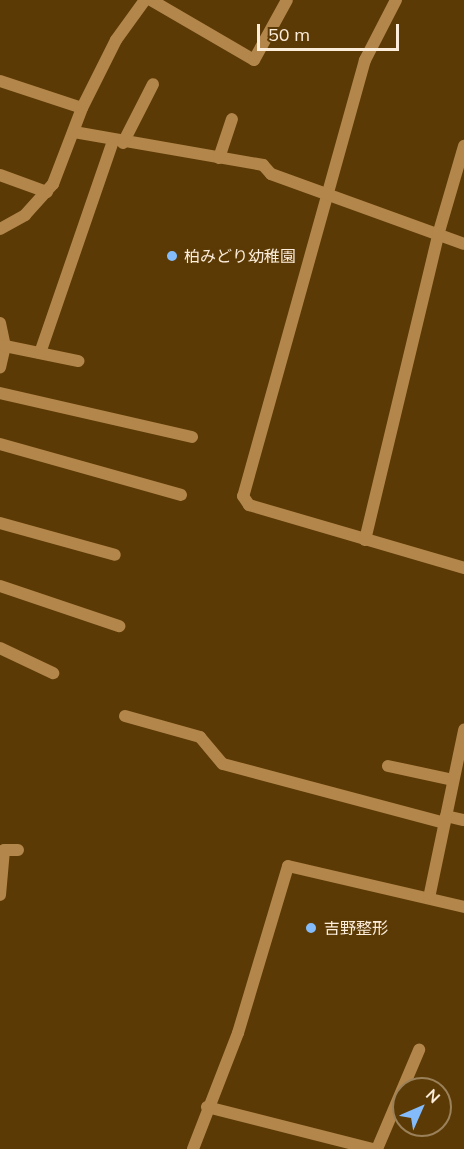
<!DOCTYPE html>
<html>
<head>
<meta charset="utf-8">
<style>
  body { margin:0 }
  #map { position:relative; width:464px; height:1149px; overflow:hidden; background:#5b3a05; font-family:Mulish,"Noto Sans JP",sans-serif }
  div>[style] { position:absolute }
  .minor>* { height:12px; margin:-6px; padding:0 6px; transform-origin:6px; border-radius:6px; background:#b3864b }
  .tertiary>* { height:12px; margin:-6px; padding:0 6px; transform-origin:6px; border-radius:6px; background:#b3864b }
  .dots>* { width:16px; height:16px; translate:-50% -50%; box-sizing:border-box; border:3px solid #5b3a05; border-radius:50% }
  span { translate:-50% -50%; white-space:nowrap; text-align:center; line-height:1.15; -webkit-text-stroke:5px #5b3a05; paint-order:stroke }
  .poi-label { font-size:16px; color:#fcecda }
  .left { translate:0 -50%; text-align:left }
  .north { position:absolute; left:392px; top:1077px; width:60px; height:60px; box-sizing:border-box; background:#5b3a05; border:2px solid #9b815a; border-radius:50%; rotate:45deg; font-size:16px; font-weight:700; line-height:24px; text-align:center; color:#fcecda }
  .north::after { content:''; display:block; margin:auto; width:21px; height:27px; background:#84bcfb; clip-path:polygon(50% 0,100% 100%,50% 72%,0 100%) }
  .scale { position:absolute; left:257px; top:24px; width:142px; height:27px; box-sizing:border-box; border:3px solid #fcecda; border-top:0; padding-left:8px; font-size:18px; line-height:21px; white-space:nowrap; color:#fcecda; -webkit-text-stroke:4px #5b3a05; paint-order:stroke }
</style>
</head>
<body>
<div id="map">
  <div class="minor">
    <i style="left:151px;top:0;width:119px;rotate:30.2deg"></i>
    <i style="left:254px;top:60px;width:68px;rotate:-61.2deg"></i>
    <i style="left:396px;top:0;width:68px;rotate:117.3deg"></i>
    <i style="left:365px;top:60px;width:453px;rotate:105.6deg"></i>
    <i style="left:243px;top:496px;width:11px;rotate:56deg"></i>
    <i style="left:249px;top:505px;width:224px;rotate:16.3deg"></i>
    <i style="left:0;top:81px;width:86px;rotate:18.2deg"></i>
    <i style="left:74px;top:132px;width:192px;rotate:9.9deg"></i>
    <i style="left:263px;top:165px;width:12px;rotate:48deg"></i>
    <i style="left:271px;top:174px;width:205px;rotate:19.9deg"></i>
    <i style="left:123px;top:143px;width:66px;rotate:-63deg"></i>
    <i style="left:219px;top:158px;width:41px;rotate:-71.6deg"></i>
    <i style="left:0;top:175px;width:50px;rotate:19.9deg"></i>
    <i style="left:0;top:229px;width:29px;rotate:-29deg"></i>
    <i style="left:25px;top:215px;width:42px;rotate:-47.9deg"></i>
    <i style="left:53px;top:184px;width:81px;rotate:-69.1deg"></i>
    <i style="left:82px;top:108px;width:76px;rotate:-63.4deg"></i>
    <i style="left:116px;top:40px;width:49px;rotate:-54.1deg"></i>
    <i style="left:0;top:323px;width:24px;rotate:78deg"></i>
    <i style="left:5px;top:346px;width:22px;rotate:103deg"></i>
    <i style="left:5px;top:346px;width:75px;rotate:11.6deg"></i>
    <i style="left:40px;top:353px;width:224px;rotate:-71deg"></i>
    <i style="left:0;top:393px;width:197px;rotate:12.9deg"></i>
    <i style="left:0;top:444px;width:188px;rotate:15.7deg"></i>
    <i style="left:0;top:523px;width:119px;rotate:15.5deg"></i>
    <i style="left:365px;top:540px;width:314px;rotate:-76.5deg"></i>
    <i style="left:438px;top:235px;width:93px;rotate:-73.7deg"></i>
    <i style="left:0;top:586px;width:126px;rotate:18.6deg"></i>
    <i style="left:0;top:648px;width:59px;rotate:25.3deg"></i>
    <i style="left:125px;top:716px;width:78px;rotate:15.6deg"></i>
    <i style="left:200px;top:737px;width:35px;rotate:50deg"></i>
    <i style="left:223px;top:764px;width:229px;rotate:14.9deg"></i>
    <i style="left:388px;top:766px;width:66px;rotate:12.2deg"></i>
    <i style="left:446px;top:816px;width:18px;rotate:13deg"></i>
    <i style="left:0;top:895px;width:45px;rotate:-84.9deg"></i>
    <i style="left:4px;top:850px;width:14px"></i>
    <i style="left:207px;top:1107px;width:171px;rotate:14.2deg"></i>
    <i style="left:193px;top:1149px;width:124px;rotate:-68.8deg"></i>
    <i style="left:238px;top:1033px;width:174px;rotate:-73.3deg"></i>
    <i style="left:288px;top:866px;width:181px;rotate:13.1deg"></i>
    <i style="left:377px;top:1149px;width:108px;rotate:-67deg"></i>
  </div>
  <div class="tertiary">
    <i style="left:429px;top:898px;width:172px;rotate:-78.2deg"></i>
  </div>
  <div class="dots">
    <i style="left:172px;top:256px;background:#84bcfb"></i>
    <i style="left:311px;top:928px;background:#84bcfb"></i>
  </div>
  <div class="poi-label">
    <span class="left" style="left:184px;top:256px">柏みどり幼稚園</span>
    <span class="left" style="left:324px;top:928px">吉野整形</span>
  </div>
  <div class="north">N</div>
  <div class="scale">50 m</div>
</div>
</body>
</html>
